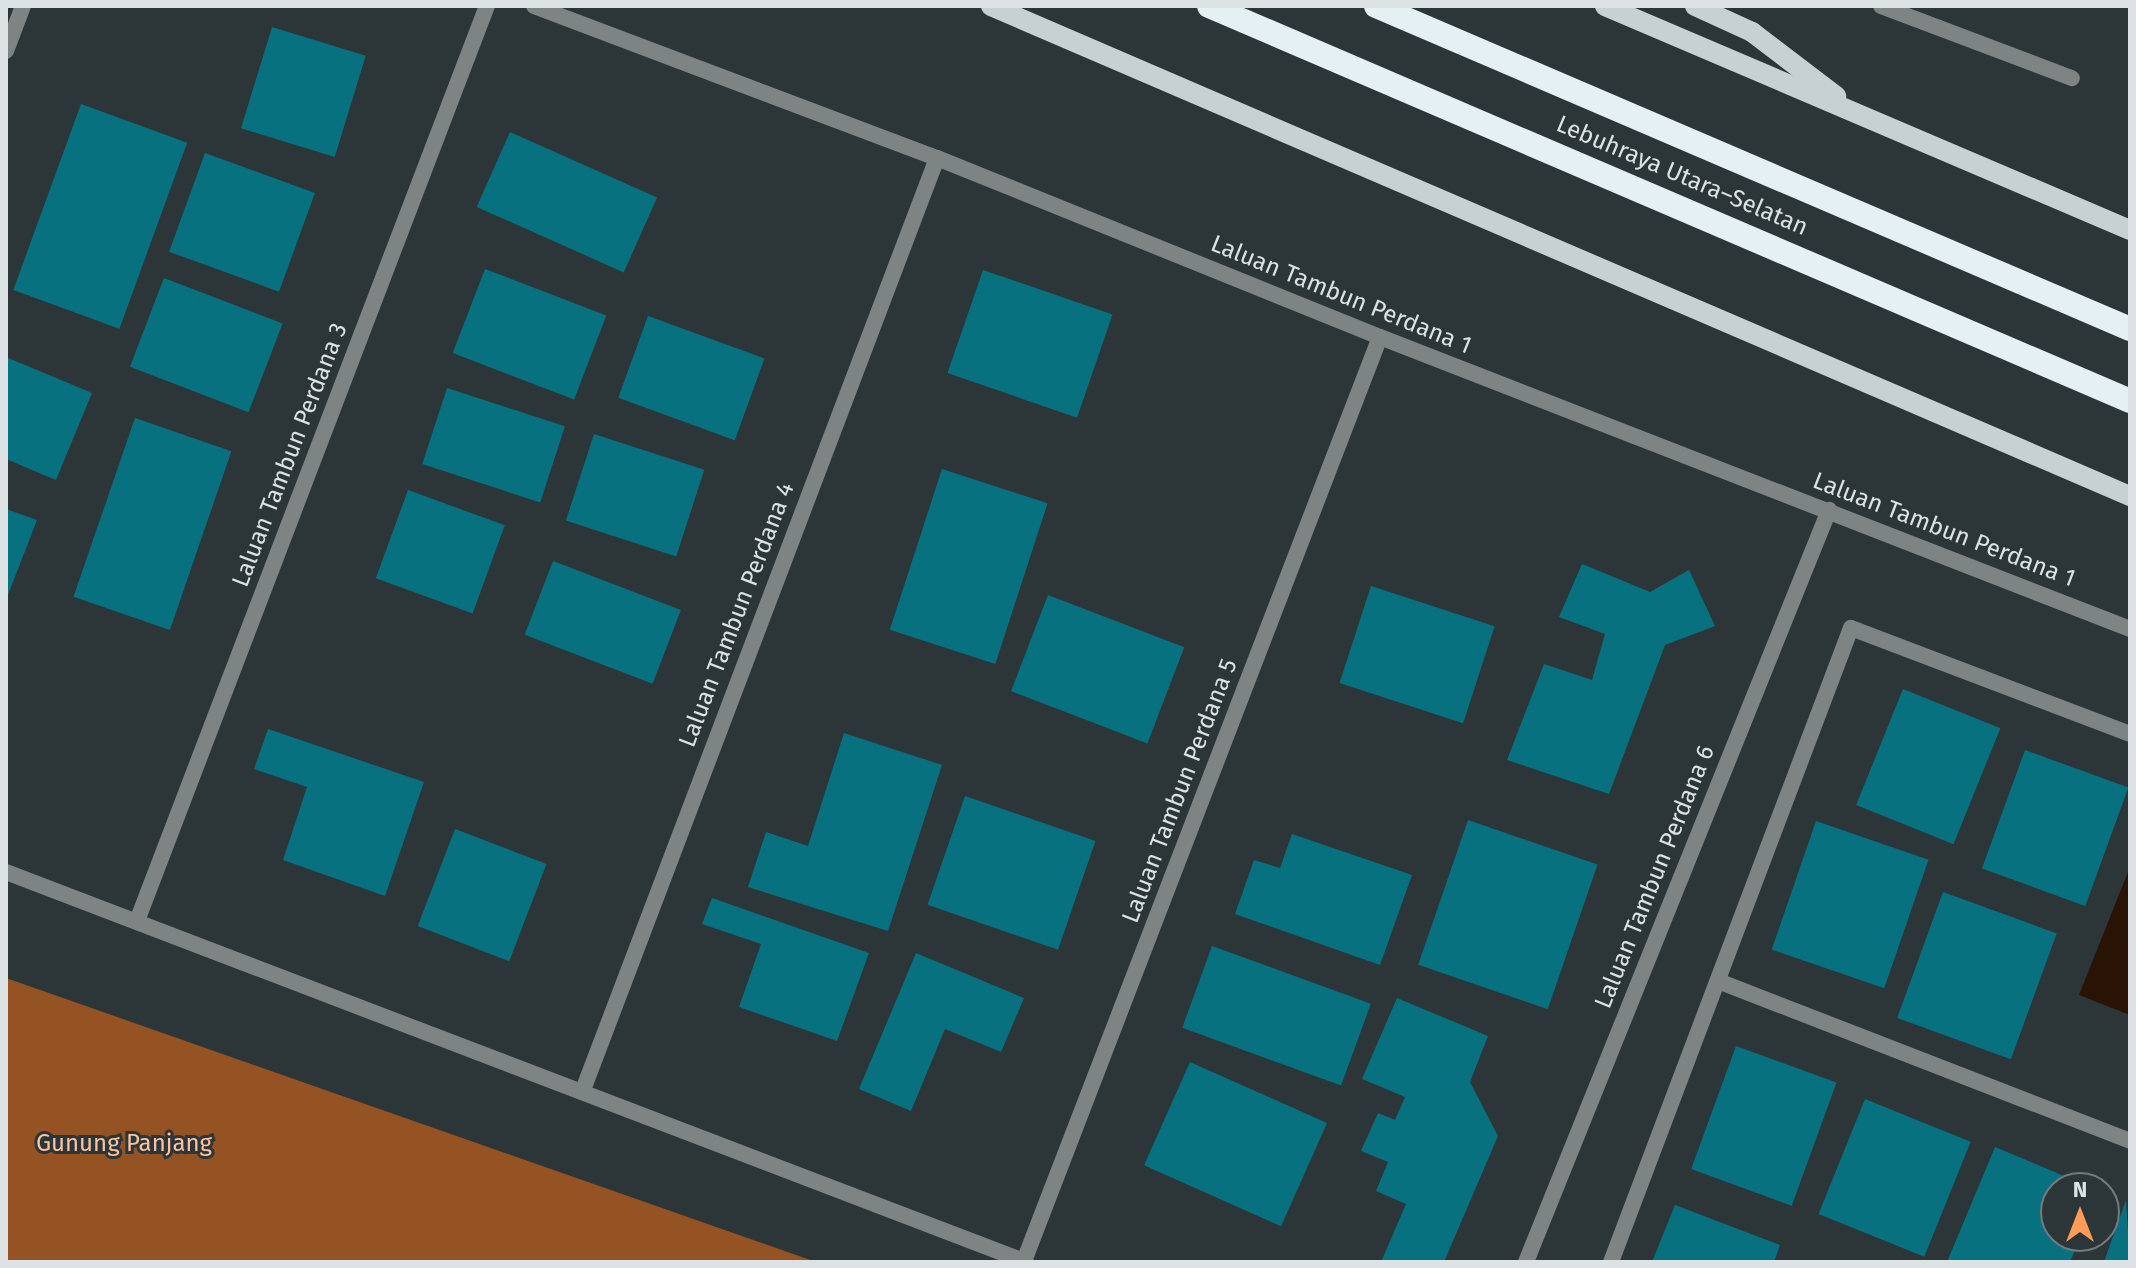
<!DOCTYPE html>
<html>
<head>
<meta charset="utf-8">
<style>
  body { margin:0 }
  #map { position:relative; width:2136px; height:1268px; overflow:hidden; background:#2c3638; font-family:"Fira Sans",sans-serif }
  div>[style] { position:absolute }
  .forest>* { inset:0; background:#955222 }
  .water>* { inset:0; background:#281305 }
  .building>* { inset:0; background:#077180; transform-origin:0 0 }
  .lane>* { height:16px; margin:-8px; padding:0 8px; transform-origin:8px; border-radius:8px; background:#7e8384 }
  .street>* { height:16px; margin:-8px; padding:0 8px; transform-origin:8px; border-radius:8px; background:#7e8384 }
  .primary>* { height:20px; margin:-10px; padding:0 10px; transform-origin:10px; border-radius:10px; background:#c7d1d3 }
  .highway>* { height:24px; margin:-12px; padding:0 12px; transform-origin:12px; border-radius:12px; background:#e4f0f3 }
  span { translate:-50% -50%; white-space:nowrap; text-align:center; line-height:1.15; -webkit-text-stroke:6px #2c3638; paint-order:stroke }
  .street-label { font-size:24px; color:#dde3e4 }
  .park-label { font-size:24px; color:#fec4a0 }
  .frame { position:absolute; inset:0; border:8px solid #dde3e4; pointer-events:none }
  .north { position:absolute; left:2040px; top:1172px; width:80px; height:80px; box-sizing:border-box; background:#2c3638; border:2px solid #737b7d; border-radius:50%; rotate:0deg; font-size:22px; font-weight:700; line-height:32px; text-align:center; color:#dde3e4 }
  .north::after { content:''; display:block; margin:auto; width:28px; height:36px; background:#fe9c58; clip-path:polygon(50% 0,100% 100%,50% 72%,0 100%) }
</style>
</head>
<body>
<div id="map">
  <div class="forest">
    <i style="clip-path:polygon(6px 978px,816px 1262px,6px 1262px)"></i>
  </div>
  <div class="water">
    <i style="clip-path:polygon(2130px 867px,2130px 1015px,2079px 995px)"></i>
  </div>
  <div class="building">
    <i style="left:272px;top:27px;width:98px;height:106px;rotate:17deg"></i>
    <i style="left:81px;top:104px;width:113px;height:198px;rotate:20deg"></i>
    <i style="left:510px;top:132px;width:161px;height:82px;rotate:24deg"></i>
    <i style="left:205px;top:153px;width:117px;height:105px;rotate:20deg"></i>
    <i style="left:485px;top:269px;width:130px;height:90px;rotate:21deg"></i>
    <i style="left:983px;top:270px;width:137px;height:109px;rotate:19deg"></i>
    <i style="left:164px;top:278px;width:127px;height:95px;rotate:21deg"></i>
    <i style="left:648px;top:316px;width:124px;height:87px;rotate:20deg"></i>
    <i style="clip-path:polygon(6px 357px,92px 393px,56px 480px,6px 459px)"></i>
    <i style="left:447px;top:388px;width:124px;height:80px;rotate:18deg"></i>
    <i style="left:135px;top:418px;width:102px;height:189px;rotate:19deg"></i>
    <i style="left:594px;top:434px;width:116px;height:91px;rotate:18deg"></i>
    <i style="left:942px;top:469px;width:111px;height:169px;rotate:18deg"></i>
    <i style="left:408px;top:490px;width:103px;height:94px;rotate:20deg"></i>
    <i style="clip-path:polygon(6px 509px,37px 520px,6px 600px)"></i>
    <i style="left:553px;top:561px;width:137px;height:79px;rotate:21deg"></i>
    <i style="clip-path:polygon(1582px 564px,1650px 592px,1689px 570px,1715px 626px,1665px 645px,1609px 794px,1507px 760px,1544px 664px,1592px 680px,1605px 634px,1559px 617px)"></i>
    <i style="left:1371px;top:586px;width:130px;height:102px;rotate:18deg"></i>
    <i style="left:1048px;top:595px;width:146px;height:103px;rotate:21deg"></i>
    <i style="left:1903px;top:689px;width:105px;height:125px;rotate:22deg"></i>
    <i style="clip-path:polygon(268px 729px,424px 782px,385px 896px,283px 860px,307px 787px,254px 769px)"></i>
    <i style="clip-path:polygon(844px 733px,942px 765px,888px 931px,748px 887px,766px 832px,808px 846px)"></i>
    <i style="left:2025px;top:750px;width:110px;height:126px;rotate:20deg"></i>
    <i style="left:965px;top:796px;width:138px;height:115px;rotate:19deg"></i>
    <i style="left:1468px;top:820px;width:137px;height:153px;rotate:19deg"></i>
    <i style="left:1816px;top:821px;width:119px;height:136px;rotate:19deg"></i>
    <i style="left:455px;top:829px;width:98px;height:104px;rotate:21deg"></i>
    <i style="clip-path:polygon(1292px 834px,1412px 875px,1380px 965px,1235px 914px,1254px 860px,1280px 868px)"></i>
    <i style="left:1943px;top:892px;width:121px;height:134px;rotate:20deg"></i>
    <i style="clip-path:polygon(712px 898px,869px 953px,837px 1041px,739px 1007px,761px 944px,702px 924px)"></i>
    <i style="left:1212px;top:946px;width:169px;height:87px;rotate:20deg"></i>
    <i style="clip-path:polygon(916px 953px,1024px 998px,1001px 1052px,945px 1029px,911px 1111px,859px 1089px)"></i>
    <i style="clip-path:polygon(1397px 998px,1488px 1036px,1470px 1082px,1498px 1136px,1444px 1262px,1381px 1262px,1406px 1204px,1376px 1191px,1388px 1162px,1361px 1151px,1378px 1113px,1395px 1120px,1405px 1097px,1362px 1079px)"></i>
    <i style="left:1736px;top:1046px;width:107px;height:131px;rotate:20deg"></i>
    <i style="left:1190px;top:1062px;width:150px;height:113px;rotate:24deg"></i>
    <i style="left:1865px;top:1099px;width:114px;height:124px;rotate:22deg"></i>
    <i style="clip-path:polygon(1995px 1147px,2093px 1188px,2056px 1188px,2056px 1236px,2081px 1236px,2070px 1262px,1947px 1262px)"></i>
    <i style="clip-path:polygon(2126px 1200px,2130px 1262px,2104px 1262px)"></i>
    <i style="clip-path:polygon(1675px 1205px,1780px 1245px,1774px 1262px,1652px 1262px)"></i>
  </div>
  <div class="lane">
    <i style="left:1718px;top:981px;width:442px;rotate:21.2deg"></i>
    <i style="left:1611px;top:1262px;width:678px;rotate:-69.27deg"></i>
    <i style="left:1851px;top:628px;width:298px;rotate:20.8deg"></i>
  </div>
  <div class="street">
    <i style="left:534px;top:6px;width:431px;rotate:20.7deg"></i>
    <i style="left:937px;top:158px;width:478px;rotate:22deg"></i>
    <i style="left:1380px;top:337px;width:805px;rotate:21.27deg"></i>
    <i style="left:1881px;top:6px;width:204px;rotate:20.7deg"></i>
    <i style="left:6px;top:51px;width:48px;rotate:-69.3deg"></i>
    <i style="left:6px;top:872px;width:1092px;rotate:20.92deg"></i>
    <i style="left:137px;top:921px;width:980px;rotate:-69.07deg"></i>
    <i style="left:583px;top:1090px;width:997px;rotate:-69.2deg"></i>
    <i style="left:1024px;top:1261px;width:990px;rotate:-68.93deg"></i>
    <i style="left:1526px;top:1262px;width:811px;rotate:-68.05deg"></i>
  </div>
  <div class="primary">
    <i style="left:991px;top:6px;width:1240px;rotate:23.28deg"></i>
    <i style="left:1605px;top:6px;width:571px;rotate:23.11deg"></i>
    <i style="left:1695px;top:6px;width:63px;rotate:24.5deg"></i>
    <i style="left:1752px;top:32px;width:106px;rotate:37.3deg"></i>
  </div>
  <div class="highway">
    <i style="left:1209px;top:6px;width:1002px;rotate:23.21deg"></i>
    <i style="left:1376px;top:6px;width:820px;rotate:23.19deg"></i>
  </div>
  <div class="street-label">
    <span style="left:1682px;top:176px;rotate:23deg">Lebuhraya Utara–Selatan</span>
    <span style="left:1341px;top:295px;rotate:22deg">Laluan Tambun Perdana 1</span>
    <span style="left:290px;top:455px;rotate:-69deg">Laluan Tambun Perdana 3</span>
    <span style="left:1944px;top:530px;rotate:21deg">Laluan Tambun Perdana 1</span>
    <span style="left:737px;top:615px;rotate:-69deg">Laluan Tambun Perdana 4</span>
    <span style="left:1180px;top:791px;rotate:-69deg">Laluan Tambun Perdana 5</span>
    <span style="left:1655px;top:877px;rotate:-68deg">Laluan Tambun Perdana 6</span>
  </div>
  <div class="park-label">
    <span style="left:124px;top:1144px">Gunung Panjang</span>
  </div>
  <div class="frame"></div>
  <div class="north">N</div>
</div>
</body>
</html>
